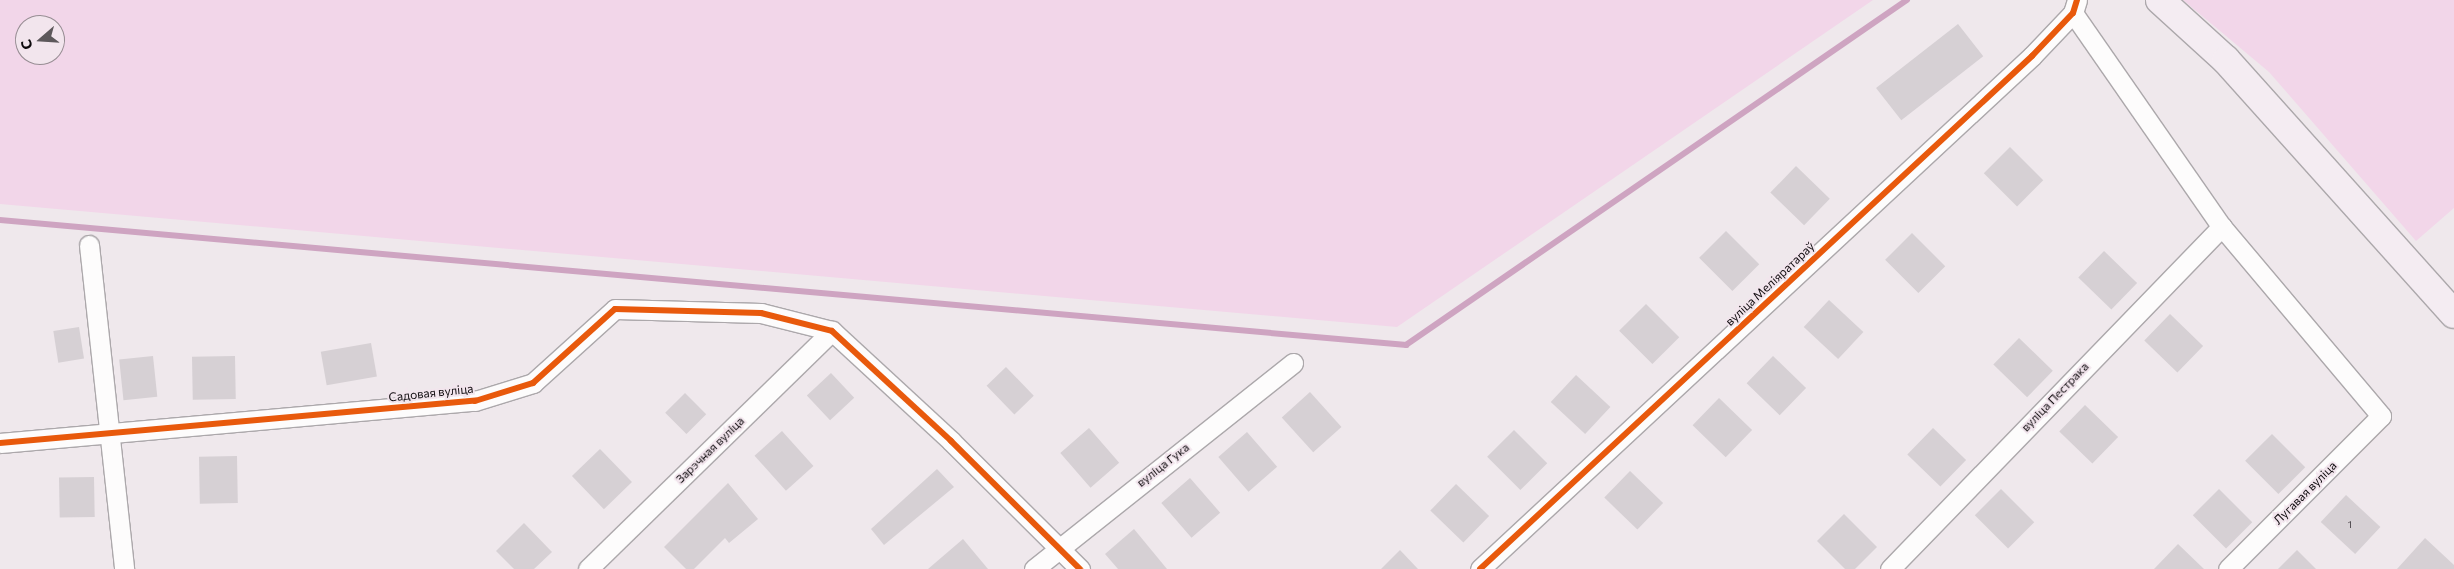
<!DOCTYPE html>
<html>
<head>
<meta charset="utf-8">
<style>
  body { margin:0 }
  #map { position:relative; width:2454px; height:569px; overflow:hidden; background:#efe8ec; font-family:Commissioner,sans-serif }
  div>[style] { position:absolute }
  .green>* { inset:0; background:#f2d6e9 }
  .stream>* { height:5.5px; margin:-2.75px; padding:0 2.75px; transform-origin:2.75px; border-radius:2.75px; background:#cea4c1 }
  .building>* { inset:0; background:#d6d0d4; transform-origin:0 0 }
  .roads { filter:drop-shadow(1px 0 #aca8ab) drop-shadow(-1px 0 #aca8ab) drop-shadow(0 1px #aca8ab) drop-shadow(0 -1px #aca8ab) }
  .minor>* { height:19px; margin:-9.5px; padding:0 9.5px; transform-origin:9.5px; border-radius:9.5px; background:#fdfcfc }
  .primary>* { height:28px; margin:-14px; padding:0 14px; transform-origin:14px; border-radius:14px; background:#f4ecf2 }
  .cycleway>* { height:6px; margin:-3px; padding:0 3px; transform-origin:3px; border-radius:3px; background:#e8590c }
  span { translate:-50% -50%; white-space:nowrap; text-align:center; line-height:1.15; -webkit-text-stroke:4px #f2e5ed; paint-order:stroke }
  .number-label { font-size:10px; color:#413c40 }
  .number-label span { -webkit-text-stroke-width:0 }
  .street-label { font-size:12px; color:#0e0a0d }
  .north { position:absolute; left:15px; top:15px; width:50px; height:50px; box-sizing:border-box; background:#f2e5ed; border:1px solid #978d93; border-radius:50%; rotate:251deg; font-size:14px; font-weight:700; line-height:20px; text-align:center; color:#0e0a0d }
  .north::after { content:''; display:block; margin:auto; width:18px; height:22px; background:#5d585b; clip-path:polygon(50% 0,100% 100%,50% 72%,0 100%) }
</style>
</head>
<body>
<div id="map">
  <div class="green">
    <i style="clip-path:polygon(evenodd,0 0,1873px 0,1397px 327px,0 204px,0 0,25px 25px,55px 25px,55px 55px,25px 55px,25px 25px)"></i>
    <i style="clip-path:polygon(2183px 0,2454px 0,2454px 208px,2416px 241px,2269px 72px)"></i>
  </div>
  <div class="stream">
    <i style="left:0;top:220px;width:1412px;rotate:5.08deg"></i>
    <i style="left:1406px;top:345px;width:608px;rotate:-34.55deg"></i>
  </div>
  <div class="building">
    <i style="left:1958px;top:24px;width:41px;height:104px;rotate:52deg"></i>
    <i style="left:2010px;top:147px;width:47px;height:37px;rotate:45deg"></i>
    <i style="left:1796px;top:166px;width:47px;height:37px;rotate:44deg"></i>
    <i style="left:1726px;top:231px;width:47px;height:38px;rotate:45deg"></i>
    <i style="left:1912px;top:233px;width:47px;height:38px;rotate:45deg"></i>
    <i style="left:2104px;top:251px;width:46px;height:37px;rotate:44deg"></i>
    <i style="left:1829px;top:300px;width:47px;height:37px;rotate:43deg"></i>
    <i style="left:1646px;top:304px;width:47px;height:38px;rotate:45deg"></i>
    <i style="left:2170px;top:314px;width:46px;height:37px;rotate:44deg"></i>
    <i style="left:79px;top:327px;width:32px;height:26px;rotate:81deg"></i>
    <i style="left:2019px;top:338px;width:47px;height:37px;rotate:44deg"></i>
    <i style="left:371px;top:343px;width:34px;height:51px;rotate:80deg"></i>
    <i style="left:153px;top:356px;width:41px;height:34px;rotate:84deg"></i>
    <i style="left:235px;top:356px;width:43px;height:43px;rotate:89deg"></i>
    <i style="left:1773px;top:356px;width:46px;height:38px;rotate:44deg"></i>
    <i style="left:1006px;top:367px;width:40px;height:27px;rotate:46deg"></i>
    <i style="left:831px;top:373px;width:34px;height:33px;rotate:47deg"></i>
    <i style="left:1576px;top:375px;width:47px;height:37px;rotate:43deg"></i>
    <i style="left:1310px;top:392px;width:47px;height:38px;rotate:48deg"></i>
    <i style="left:685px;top:393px;width:30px;height:28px;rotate:45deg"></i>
    <i style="left:1719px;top:398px;width:46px;height:38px;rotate:44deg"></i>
    <i style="left:2085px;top:405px;width:46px;height:37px;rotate:44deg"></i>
    <i style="left:1089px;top:428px;width:46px;height:38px;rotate:49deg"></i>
    <i style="left:1933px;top:428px;width:46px;height:37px;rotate:44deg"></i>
    <i style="left:1514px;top:430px;width:47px;height:38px;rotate:45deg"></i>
    <i style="left:782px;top:431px;width:47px;height:37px;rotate:48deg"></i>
    <i style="left:1247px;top:432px;width:46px;height:38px;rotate:49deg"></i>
    <i style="left:2272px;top:434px;width:47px;height:38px;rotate:45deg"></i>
    <i style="left:600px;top:449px;width:46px;height:39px;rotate:46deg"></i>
    <i style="left:237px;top:456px;width:47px;height:38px;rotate:89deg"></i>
    <i style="clip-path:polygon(937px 469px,954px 487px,884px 545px,871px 529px)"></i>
    <i style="left:1630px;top:471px;width:46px;height:37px;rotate:44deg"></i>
    <i style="left:94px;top:477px;width:40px;height:35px;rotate:89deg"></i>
    <i style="left:1190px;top:478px;width:46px;height:38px;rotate:49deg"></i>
    <i style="clip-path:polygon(728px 483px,758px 519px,729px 543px,725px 538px,694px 569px,686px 569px,664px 547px)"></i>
    <i style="left:1456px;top:484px;width:46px;height:37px;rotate:44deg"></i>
    <i style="left:2001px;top:489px;width:47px;height:37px;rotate:45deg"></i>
    <i style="left:2219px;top:489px;width:47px;height:37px;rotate:45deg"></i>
    <i style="left:2346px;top:495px;width:47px;height:37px;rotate:43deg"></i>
    <i style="clip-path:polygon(1844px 514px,1877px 547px,1855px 569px,1845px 569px,1817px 541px)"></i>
    <i style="clip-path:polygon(524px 523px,552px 552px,534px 569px,514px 569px,496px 551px)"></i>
    <i style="clip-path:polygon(1134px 529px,1167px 569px,1118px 569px,1105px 554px)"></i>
    <i style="clip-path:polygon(2425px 538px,2454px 565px,2454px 569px,2397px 569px)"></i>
    <i style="clip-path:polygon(963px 539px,988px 569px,928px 569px)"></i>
    <i style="clip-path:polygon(2178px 544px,2204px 569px,2154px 569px)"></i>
    <i style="clip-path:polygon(1400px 550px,1418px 569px,1381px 569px)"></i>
    <i style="clip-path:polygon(2297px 550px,2316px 569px,2278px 569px)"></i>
  </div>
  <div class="roads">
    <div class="minor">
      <i style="left:2073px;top:13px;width:261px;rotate:55.2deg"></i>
      <i style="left:2222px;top:227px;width:247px;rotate:49.9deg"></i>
      <i style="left:2381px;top:416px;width:216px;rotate:135deg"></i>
      <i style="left:89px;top:245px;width:326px;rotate:83.8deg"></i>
      <i style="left:0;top:443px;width:477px;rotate:-5.1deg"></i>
      <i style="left:475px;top:401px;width:61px;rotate:-17.2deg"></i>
      <i style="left:533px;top:383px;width:110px;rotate:-42.1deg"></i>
      <i style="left:615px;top:309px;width:146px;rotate:1.6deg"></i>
      <i style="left:761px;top:313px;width:73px;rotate:14.2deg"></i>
      <i style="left:832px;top:331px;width:162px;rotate:42.7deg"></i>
      <i style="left:951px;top:441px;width:182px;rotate:44.8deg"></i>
      <i style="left:588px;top:569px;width:341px;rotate:-44.3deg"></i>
      <i style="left:1034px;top:569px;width:331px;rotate:-38.5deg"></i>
      <i style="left:1480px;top:569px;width:754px;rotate:-42.9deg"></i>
      <i style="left:2032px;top:56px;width:59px;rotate:-46.4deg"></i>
      <i style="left:2073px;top:13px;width:14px;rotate:-73deg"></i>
      <i style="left:1890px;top:569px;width:477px;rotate:-45.9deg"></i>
    </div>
    <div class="primary">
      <i style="left:2160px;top:0;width:89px;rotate:42.3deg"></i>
      <i style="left:2226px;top:60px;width:341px;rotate:48.1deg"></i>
    </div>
  </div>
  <div class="cycleway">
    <i style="left:0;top:443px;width:477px;rotate:-5.1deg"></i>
    <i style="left:475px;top:401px;width:61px;rotate:-17.2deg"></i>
    <i style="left:533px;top:383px;width:110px;rotate:-42.1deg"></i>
    <i style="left:615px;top:309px;width:146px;rotate:1.6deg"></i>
    <i style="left:761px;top:313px;width:73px;rotate:14.2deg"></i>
    <i style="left:832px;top:331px;width:162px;rotate:42.7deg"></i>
    <i style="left:951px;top:441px;width:182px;rotate:44.8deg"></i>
    <i style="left:1480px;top:569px;width:754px;rotate:-42.9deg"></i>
    <i style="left:2032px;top:56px;width:59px;rotate:-46.4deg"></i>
    <i style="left:2073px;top:13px;width:14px;rotate:-73deg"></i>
  </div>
  <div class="number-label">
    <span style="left:2350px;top:525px">1</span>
  </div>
  <div class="street-label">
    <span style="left:1770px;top:284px;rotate:-43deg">вуліца Меліяратараў</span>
    <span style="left:431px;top:393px;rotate:-6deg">Садовая вуліца</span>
    <span style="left:2055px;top:397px;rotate:-46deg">вуліца Пестрака</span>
    <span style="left:710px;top:450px;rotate:-44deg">Зарэчная вуліца</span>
    <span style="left:1163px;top:465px;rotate:-38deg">вуліца Гука</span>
    <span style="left:2305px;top:493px;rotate:-45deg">Лугавая вуліца</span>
  </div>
  <div class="north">С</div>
</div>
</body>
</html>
